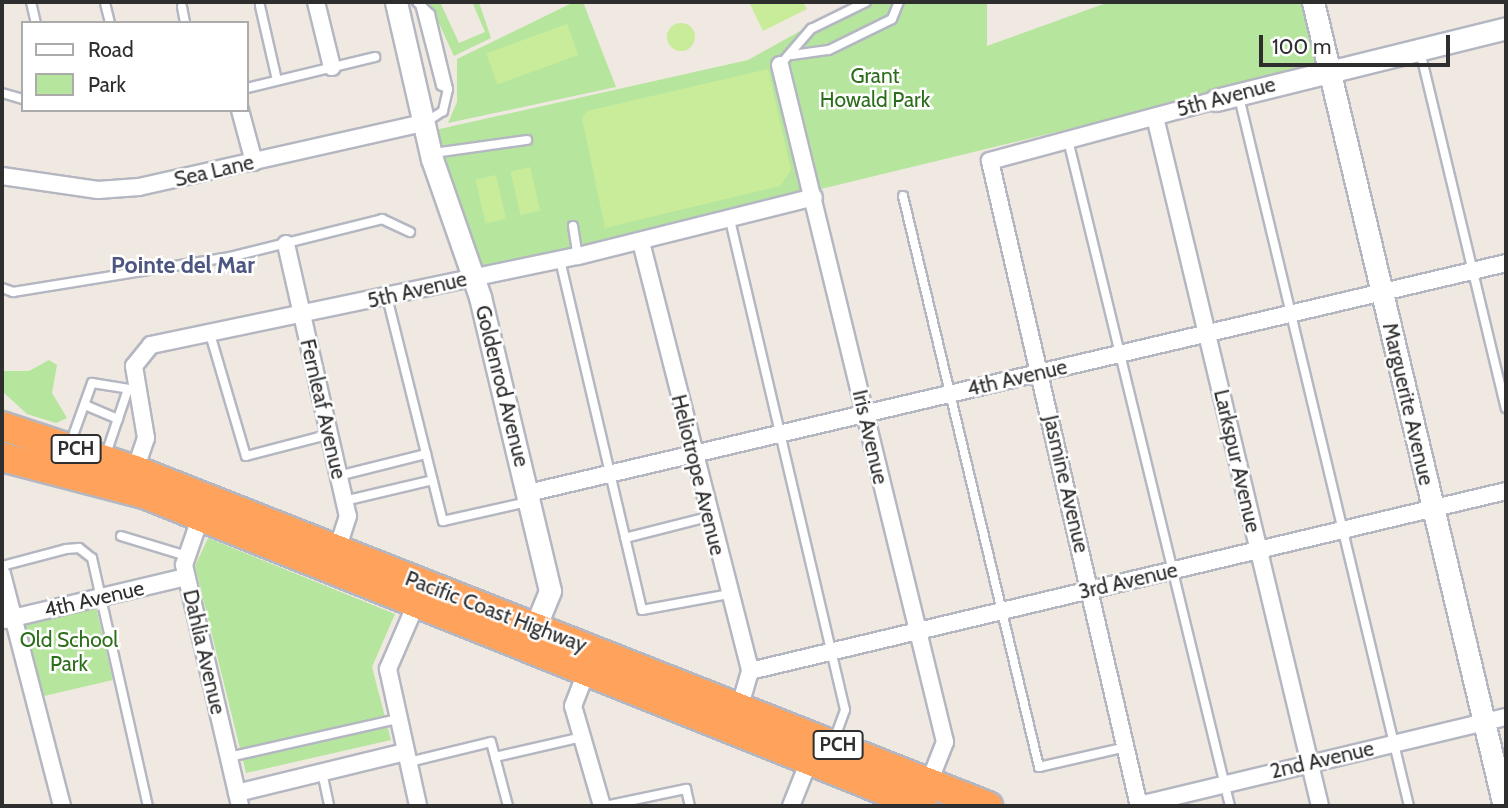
<!DOCTYPE html>
<html>
<head>
<meta charset="utf-8">
<style>
  body { margin:0 }
  #map { position:relative; width:1508px; height:808px; overflow:hidden; background:#efe9e1; font-family:Cabin,sans-serif }
  div>[style] { position:absolute }
  .green>* { inset:0; background:#b6e59e; transform-origin:0 0 }
  .pitch>* { inset:0; background:#c9ec9a; transform-origin:0 0 }
  .round { border-radius:50% }
  .roads { filter:drop-shadow(2px 0 #b4b7c1) drop-shadow(-2px 0 #b4b7c1) drop-shadow(0 2px #b4b7c1) drop-shadow(0 -2px #b4b7c1) }
  .lane>* { height:8px; margin:-4px; padding:0 4px; transform-origin:4px; border-radius:4px; background:#fff }
  .street>* { height:16px; margin:-8px; padding:0 8px; transform-origin:8px; border-radius:8px; background:#fff }
  .secondary>* { height:21px; margin:-10.5px; padding:0 10.5px; transform-origin:10.5px; border-radius:10.5px; background:#fff }
  .highway>* { height:28px; margin:-14px; padding:0 14px; transform-origin:14px; border-radius:14px; background:#ffa35c }
  span { translate:-50% -50%; white-space:nowrap; text-align:center; line-height:1.15; -webkit-text-stroke:5px #fff; paint-order:stroke }
  .shield-label span { padding:2px 5px; background:#fff; border:2px solid; border-radius:5px; -webkit-text-stroke-width:0 }
  .shield-label { font-size:19px; color:#2e2e2e; font-weight:700 }
  .park-label { font-size:21px; color:#2c6e1b }
  .street-label { font-size:21px; color:#2e2e2e }
  .neighbourhood-label { font-size:23px; color:#4d5680; font-weight:700 }
  .frame { position:absolute; inset:0; border:4px solid #2e2e2e; pointer-events:none }
  .legend { position:absolute; left:21px; top:21px; width:228px; height:91px; box-sizing:border-box; background:#fff; border:2px solid #ababab; margin:0; padding:9px 12px; list-style:none; font-size:21px; color:#2e2e2e }
  .legend li { display:flex; align-items:center; gap:14px; height:35px }
  .legend b { width:35px; border:2px solid #ababab }
  .scale { position:absolute; left:1259px; top:35px; width:191px; height:32px; box-sizing:border-box; border:4px solid #2e2e2e; border-top:0; padding-left:9px; font-size:21px; line-height:24px; white-space:nowrap; color:#2e2e2e; -webkit-text-stroke:5px #fff; paint-order:stroke }
</style>
</head>
<body>
<div id="map">
  <div class="green">
    <i style="clip-path:polygon(429px 2px,440px 2px,459px 43px,485px 32px,473px 4px,479px 2px,491px 38px,454px 56px)"></i>
    <i style="clip-path:polygon(574px 2px,583px 2px,616px 87px,448px 123px,457px 102px,457px 59px)"></i>
    <i style="clip-path:polygon(852px 2px,987px 2px,987px 46px,1109px 2px,1302px 2px,1317px 69px,478px 272px,435px 130px,748px 60px)"></i>
    <i style="clip-path:polygon(49px 360px,57px 365px,52px 393px,67px 418px,56px 423px,27px 414px,2px 391px,2px 371px,29px 371px)"></i>
    <i style="clip-path:polygon(208px 538px,395px 614px,372px 667px,391px 740px,246px 773px,195px 566px)"></i>
    <i style="left:96px;top:607px;width:75px;height:73px;rotate:77deg"></i>
  </div>
  <div class="pitch">
    <i style="clip-path:polygon(803px 2px,807px 9px,763px 31px,750px 4px)"></i>
    <i class="round" style="left:667px;top:23px;width:28px;height:28px"></i>
    <i style="left:567px;top:24px;width:33px;height:86px;rotate:70deg"></i>
    <i style="clip-path:polygon(768px 69px,791px 170px,780px 186px,605px 228px,582px 118px,587px 111px)"></i>
    <i style="left:530px;top:167px;width:45px;height:20px;rotate:77deg"></i>
    <i style="left:496px;top:175px;width:45px;height:21px;rotate:77deg"></i>
  </div>
  <div class="roads">
    <div class="lane">
      <i style="left:31px;top:2px;width:22px;rotate:77deg"></i>
      <i style="left:417px;top:2px;width:18px;rotate:43deg"></i>
      <i style="left:430px;top:14px;width:77px;rotate:76.5deg"></i>
      <i style="left:448px;top:89px;width:23px;rotate:103deg"></i>
      <i style="left:443px;top:111px;width:20px;rotate:147deg"></i>
      <i style="left:105px;top:3px;width:21px;rotate:76deg"></i>
      <i style="left:420px;top:4px;width:84px;rotate:75.5deg"></i>
      <i style="left:441px;top:85px;width:8px;rotate:30deg"></i>
      <i style="left:260px;top:6px;width:76px;rotate:77.1deg"></i>
      <i style="left:182px;top:7px;width:16px;rotate:79deg"></i>
      <i style="left:1420px;top:51px;width:367px;rotate:76.5deg"></i>
      <i style="left:792px;top:55px;width:37px;rotate:-8deg"></i>
      <i style="left:829px;top:50px;width:70px;rotate:-26.2deg"></i>
      <i style="left:892px;top:19px;width:18px;rotate:-68deg"></i>
      <i style="left:780px;top:65px;width:48px;rotate:-49.3deg"></i>
      <i style="left:811px;top:29px;width:61px;rotate:-26.1deg"></i>
      <i style="left:247px;top:88px;width:132px;rotate:-13.6deg"></i>
      <i style="left:2px;top:93px;width:22px;rotate:16deg"></i>
      <i style="left:1239px;top:97px;width:729px;rotate:76.52deg"></i>
      <i style="left:1068px;top:140px;width:685px;rotate:76.33deg"></i>
      <i style="left:434px;top:153px;width:94px;rotate:-8deg"></i>
      <i style="left:903px;top:196px;width:587px;rotate:76.6deg"></i>
      <i style="left:1039px;top:767px;width:89px;rotate:-12.9deg"></i>
      <i style="left:730px;top:220px;width:503px;rotate:76.79deg"></i>
      <i style="left:845px;top:710px;width:33px;rotate:110deg"></i>
      <i style="left:573px;top:226px;width:30px;rotate:81deg"></i>
      <i style="left:560px;top:260px;width:359px;rotate:76.8deg"></i>
      <i style="left:642px;top:610px;width:88px;rotate:-10.4deg"></i>
      <i style="left:2px;top:288px;width:12px;rotate:20deg"></i>
      <i style="left:13px;top:292px;width:220px;rotate:-9.2deg"></i>
      <i style="left:230px;top:257px;width:157px;rotate:-14deg"></i>
      <i style="left:382px;top:219px;width:31px;rotate:25deg"></i>
      <i style="left:387px;top:297px;width:231px;rotate:76deg"></i>
      <i style="left:443px;top:521px;width:86px;rotate:-12.7deg"></i>
      <i style="left:210px;top:334px;width:127px;rotate:73.6deg"></i>
      <i style="left:246px;top:456px;width:84px;rotate:-14.5deg"></i>
      <i style="left:85px;top:405px;width:36px;rotate:23deg"></i>
      <i style="left:70px;top:444px;width:65px;rotate:-70.2deg"></i>
      <i style="left:92px;top:383px;width:36px;rotate:9deg"></i>
      <i style="left:128px;top:389px;width:72px;rotate:108.7deg"></i>
      <i style="left:338px;top:476px;width:91px;rotate:-14deg"></i>
      <i style="left:344px;top:501px;width:91px;rotate:-13.3deg"></i>
      <i style="left:121px;top:536px;width:69px;rotate:16.9deg"></i>
      <i style="left:625px;top:538px;width:86px;rotate:-14.2deg"></i>
      <i style="left:2px;top:566px;width:66px;rotate:-14.9deg"></i>
      <i style="left:66px;top:549px;width:13px;rotate:-4deg"></i>
      <i style="left:79px;top:548px;width:16px;rotate:38deg"></i>
      <i style="left:92px;top:558px;width:254px;rotate:77.3deg"></i>
      <i style="left:229px;top:757px;width:172px;rotate:-12.7deg"></i>
      <i style="left:495px;top:757px;width:89px;rotate:-12.9deg"></i>
      <i style="left:409px;top:762px;width:84px;rotate:-13.7deg"></i>
      <i style="left:491px;top:742px;width:66px;rotate:75.1deg"></i>
      <i style="left:322px;top:772px;width:35px;rotate:78deg"></i>
      <i style="left:605px;top:806px;width:83px;rotate:-11.9deg"></i>
      <i style="left:686px;top:789px;width:17px;rotate:77deg"></i>
    </div>
    <div class="street">
      <i style="left:316px;top:2px;width:67px;rotate:76.2deg"></i>
      <i style="left:780px;top:65px;width:697px;rotate:76.3deg"></i>
      <i style="left:945px;top:742px;width:52px;rotate:111.6deg"></i>
      <i style="left:240px;top:110px;width:54px;rotate:74.9deg"></i>
      <i style="left:1155px;top:117px;width:708px;rotate:76.53deg"></i>
      <i style="left:2px;top:176px;width:97px;rotate:8.3deg"></i>
      <i style="left:98px;top:190px;width:41px;rotate:-4.2deg"></i>
      <i style="left:139px;top:187px;width:291px;rotate:-12.7deg"></i>
      <i style="left:641px;top:242px;width:443px;rotate:75.7deg"></i>
      <i style="left:750px;top:671px;width:35px;rotate:106deg"></i>
      <i style="left:286px;top:244px;width:279px;rotate:77.2deg"></i>
      <i style="left:348px;top:516px;width:40px;rotate:108deg"></i>
      <i style="left:135px;top:470px;width:34px;rotate:-71deg"></i>
      <i style="left:146px;top:438px;width:73px;rotate:-99.5deg"></i>
      <i style="left:134px;top:366px;width:27px;rotate:-51deg"></i>
      <i style="left:151px;top:345px;width:436px;rotate:-11.8deg"></i>
      <i style="left:578px;top:256px;width:243px;rotate:-14deg"></i>
      <i style="left:528px;top:493px;width:1005px;rotate:-13.23deg"></i>
      <i style="left:203px;top:510px;width:58px;rotate:109.1deg"></i>
      <i style="left:184px;top:565px;width:247px;rotate:76.9deg"></i>
      <i style="left:2px;top:574px;width:240px;rotate:75.5deg"></i>
      <i style="left:416px;top:604px;width:71px;rotate:113.3deg"></i>
      <i style="left:388px;top:669px;width:140px;rotate:77.6deg"></i>
      <i style="left:4px;top:620px;width:187px;rotate:-13.3deg"></i>
      <i style="left:589px;top:665px;width:44px;rotate:111.3deg"></i>
      <i style="left:573px;top:706px;width:104px;rotate:73.8deg"></i>
      <i style="left:750px;top:671px;width:777px;rotate:-13.39deg"></i>
      <i style="left:237px;top:793px;width:173px;rotate:-13.7deg"></i>
      <i style="left:1139px;top:805px;width:377px;rotate:-13.5deg"></i>
      <i style="left:791px;top:806px;width:48px;rotate:-68.2deg"></i>
      <i style="left:1139px;top:806px;width:662px;rotate:-103.01deg"></i>
      <i style="left:990px;top:161px;width:234px;rotate:-15.1deg"></i>
    </div>
    <div class="secondary">
      <i style="left:396px;top:2px;width:161px;rotate:77.1deg"></i>
      <i style="left:432px;top:159px;width:146px;rotate:70.8deg"></i>
      <i style="left:480px;top:297px;width:302px;rotate:76.6deg"></i>
      <i style="left:550px;top:591px;width:53px;rotate:112.2deg"></i>
      <i style="left:1313px;top:2px;width:826px;rotate:76.64deg"></i>
      <i style="left:1216px;top:100px;width:299px;rotate:-13.9deg"></i>
    </div>
    <div class="highway">
      <i style="left:2px;top:426px;width:140px;rotate:18.3deg"></i>
      <i style="left:135px;top:470px;width:917px;rotate:21.5deg"></i>
      <i style="left:2px;top:457px;width:147px;rotate:14.6deg"></i>
      <i style="left:144px;top:494px;width:839px;rotate:21.83deg"></i>
    </div>
  </div>
  <div class="shield-label">
    <span style="left:76px;top:449px">PCH</span>
    <span style="left:838px;top:745px">PCH</span>
  </div>
  <div class="park-label">
    <span style="left:875px;top:88px">Grant<br>Howald Park</span>
    <span style="left:69px;top:652px">Old School<br>Park</span>
  </div>
  <div class="street-label">
    <span style="left:1226px;top:97px;rotate:-15deg">5th Avenue</span>
    <span style="left:214px;top:171px;rotate:-13deg">Sea Lane</span>
    <span style="left:417px;top:290px;rotate:-13deg">5th Avenue</span>
    <span style="left:1017px;top:378px;rotate:-13deg">4th Avenue</span>
    <span style="left:502px;top:386px;rotate:76deg">Goldenrod Avenue</span>
    <span style="left:1408px;top:404px;rotate:77deg">Marguerite Avenue</span>
    <span style="left:323px;top:409px;rotate:77deg">Fernleaf Avenue</span>
    <span style="left:870px;top:437px;rotate:77deg">Iris Avenue</span>
    <span style="left:1237px;top:461px;rotate:77deg">Larkspur Avenue</span>
    <span style="left:698px;top:475px;rotate:76deg">Heliotrope Avenue</span>
    <span style="left:1066px;top:484px;rotate:77deg">Jasmine Avenue</span>
    <span style="left:1128px;top:581px;rotate:-13deg">3rd Avenue</span>
    <span style="left:94px;top:599px;rotate:-13deg">4th Avenue</span>
    <span style="left:496px;top:612px;rotate:21deg">Pacific Coast Highway</span>
    <span style="left:204px;top:652px;rotate:77deg">Dahlia Avenue</span>
    <span style="left:1322px;top:760px;rotate:-13deg">2nd Avenue</span>
  </div>
  <div class="neighbourhood-label">
    <span style="left:183px;top:265px">Pointe del Mar</span>
  </div>
  <div class="frame"></div>
  <ul class="legend">
  <li><b style="height:9px;background:#fff"></b>Road</li>
  <li><b style="height:19px;background:#b6e59e"></b>Park</li>
  </ul>
  <div class="scale">100 m</div>
</div>
</body>
</html>
